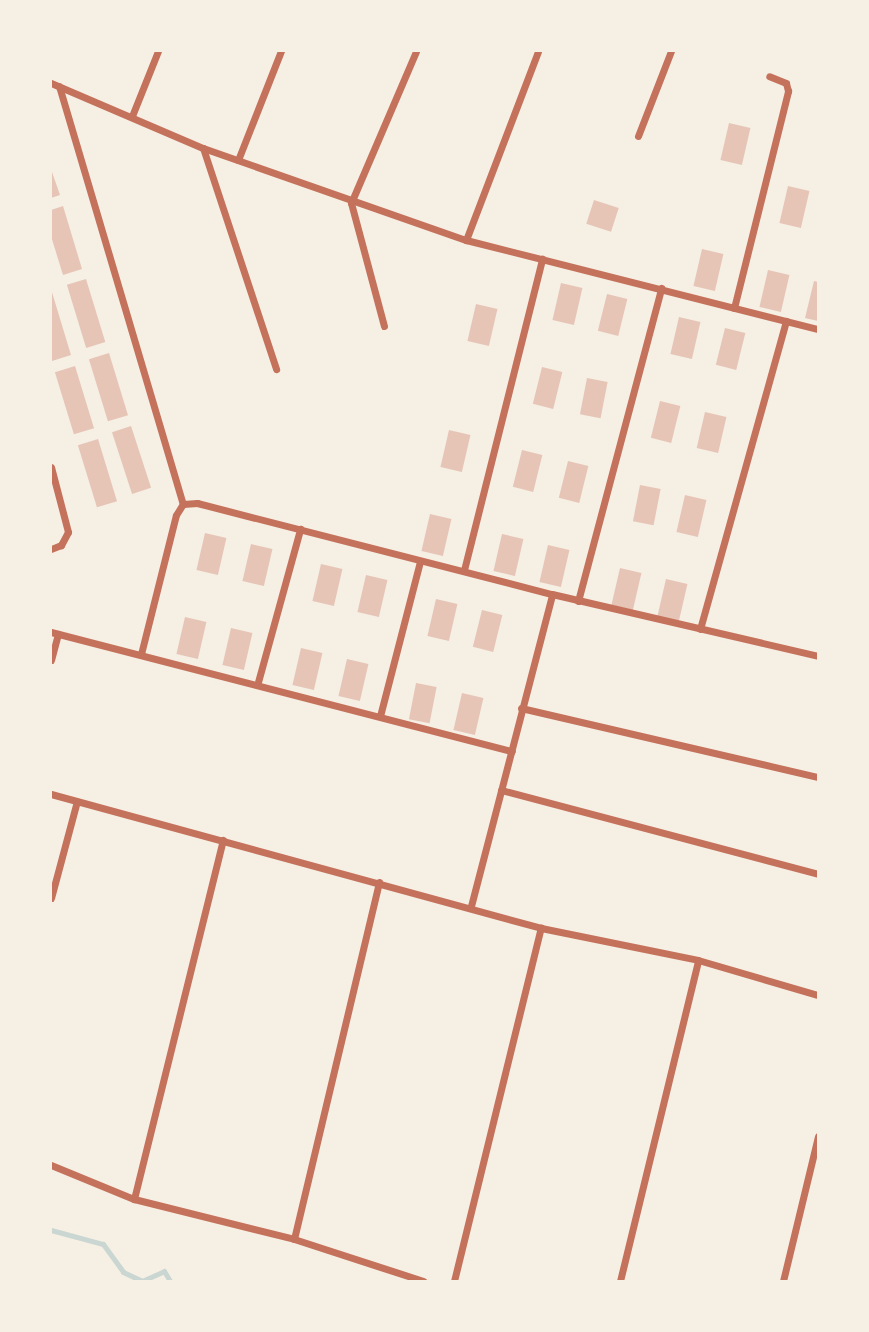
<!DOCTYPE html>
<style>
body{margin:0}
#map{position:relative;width:869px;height:1332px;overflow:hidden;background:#f6efe4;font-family:Inter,sans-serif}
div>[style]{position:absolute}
.stream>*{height:5px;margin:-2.5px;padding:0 2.5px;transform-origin:2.5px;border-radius:2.5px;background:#c9d6d2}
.building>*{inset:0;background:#e6c5b7;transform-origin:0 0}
.minor>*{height:7px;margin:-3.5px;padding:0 3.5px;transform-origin:3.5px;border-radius:3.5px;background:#c5725c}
span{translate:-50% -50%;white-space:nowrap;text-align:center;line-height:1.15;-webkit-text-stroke:5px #f6efe4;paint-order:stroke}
.frame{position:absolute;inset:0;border:52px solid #f6efe4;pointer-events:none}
</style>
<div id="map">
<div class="stream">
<i style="left:51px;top:1230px;width:54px;rotate:15.1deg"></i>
<i style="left:103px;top:1244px;width:34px;rotate:54deg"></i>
<i style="left:123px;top:1272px;width:21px;rotate:25deg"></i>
<i style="left:142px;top:1281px;width:24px;rotate:-24deg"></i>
<i style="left:164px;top:1271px;width:12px;rotate:59deg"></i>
</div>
<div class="building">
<i style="left:729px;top:123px;width:22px;height:38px;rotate:13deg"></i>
<i style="clip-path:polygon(51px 169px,60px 195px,51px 198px)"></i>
<i style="left:788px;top:186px;width:22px;height:38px;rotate:13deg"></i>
<i style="left:594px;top:200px;width:26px;height:25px;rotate:18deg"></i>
<i style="clip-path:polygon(63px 206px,82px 269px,63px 275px,51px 236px,51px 210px)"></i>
<i style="left:702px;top:249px;width:22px;height:38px;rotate:13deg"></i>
<i style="left:768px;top:270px;width:22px;height:38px;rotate:13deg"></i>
<i style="left:86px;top:279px;width:66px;height:20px;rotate:73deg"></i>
<i style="clip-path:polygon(814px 281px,818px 282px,818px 321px,805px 318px)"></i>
<i style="left:561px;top:283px;width:22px;height:38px;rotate:13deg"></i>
<i style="clip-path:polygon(51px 289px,71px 355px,52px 361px,51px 357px)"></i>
<i style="left:607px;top:294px;width:21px;height:38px;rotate:14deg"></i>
<i style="left:476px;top:304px;width:22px;height:38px;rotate:13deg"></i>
<i style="left:679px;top:317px;width:22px;height:38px;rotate:13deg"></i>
<i style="left:725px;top:328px;width:21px;height:38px;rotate:14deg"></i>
<i style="left:109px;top:353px;width:65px;height:21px;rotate:73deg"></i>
<i style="left:75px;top:366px;width:65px;height:21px;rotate:73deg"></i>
<i style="left:542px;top:367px;width:21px;height:38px;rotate:14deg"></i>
<i style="left:587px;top:378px;width:21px;height:37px;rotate:11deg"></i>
<i style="left:660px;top:401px;width:21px;height:38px;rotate:14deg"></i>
<i style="left:705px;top:412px;width:22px;height:37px;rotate:13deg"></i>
<i style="left:131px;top:426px;width:65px;height:20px;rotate:72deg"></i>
<i style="left:449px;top:430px;width:22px;height:38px;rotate:13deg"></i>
<i style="left:98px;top:439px;width:65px;height:21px;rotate:73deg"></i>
<i style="left:522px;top:450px;width:21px;height:38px;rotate:14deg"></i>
<i style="left:568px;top:461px;width:21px;height:38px;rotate:14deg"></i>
<i style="left:640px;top:485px;width:21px;height:37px;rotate:11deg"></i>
<i style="left:685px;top:495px;width:22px;height:38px;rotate:13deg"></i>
<i style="left:430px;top:514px;width:22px;height:38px;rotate:13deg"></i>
<i style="left:205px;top:533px;width:22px;height:38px;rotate:13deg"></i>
<i style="left:502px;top:534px;width:22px;height:38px;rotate:13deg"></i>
<i style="left:251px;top:544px;width:22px;height:38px;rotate:13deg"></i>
<i style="left:548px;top:545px;width:22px;height:38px;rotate:13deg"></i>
<i style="left:321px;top:564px;width:22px;height:38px;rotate:13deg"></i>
<i style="left:620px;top:568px;width:22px;height:38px;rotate:13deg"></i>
<i style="left:366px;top:575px;width:22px;height:38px;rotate:13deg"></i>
<i style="left:666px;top:579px;width:22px;height:38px;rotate:13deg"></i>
<i style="left:436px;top:599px;width:22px;height:38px;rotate:13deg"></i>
<i style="left:482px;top:610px;width:21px;height:38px;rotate:14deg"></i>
<i style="left:185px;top:617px;width:22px;height:38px;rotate:13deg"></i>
<i style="left:231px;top:628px;width:22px;height:38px;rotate:13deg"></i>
<i style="left:301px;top:648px;width:22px;height:38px;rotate:13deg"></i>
<i style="left:347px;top:659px;width:22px;height:38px;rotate:13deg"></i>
<i style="left:416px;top:683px;width:21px;height:37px;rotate:11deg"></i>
<i style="left:462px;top:693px;width:22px;height:38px;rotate:13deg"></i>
</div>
<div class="minor">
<i style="left:51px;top:83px;width:165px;rotate:23.2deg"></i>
<i style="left:203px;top:148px;width:279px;rotate:19.3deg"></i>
<i style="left:466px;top:240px;width:363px;rotate:14.2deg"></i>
<i style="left:59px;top:86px;width:436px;rotate:73.5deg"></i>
<i style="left:132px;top:116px;width:70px;rotate:-68.2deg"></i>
<i style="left:638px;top:136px;width:91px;rotate:-68.8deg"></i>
<i style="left:203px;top:148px;width:233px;rotate:71.7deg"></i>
<i style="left:238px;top:160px;width:117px;rotate:-68.5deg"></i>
<i style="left:466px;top:240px;width:202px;rotate:-69.1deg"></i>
<i style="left:734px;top:308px;width:224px;rotate:-76deg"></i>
<i style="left:788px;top:91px;width:8px;rotate:-104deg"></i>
<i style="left:786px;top:83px;width:18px;rotate:-158deg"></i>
<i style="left:384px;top:326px;width:127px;rotate:-105deg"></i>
<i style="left:351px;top:203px;width:165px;rotate:-66.8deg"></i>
<i style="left:51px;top:467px;width:67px;rotate:75.3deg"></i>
<i style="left:68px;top:532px;width:15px;rotate:118deg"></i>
<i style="left:61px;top:545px;width:11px;rotate:158deg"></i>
<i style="left:183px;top:504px;width:14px;rotate:-4deg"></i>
<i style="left:197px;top:503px;width:366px;rotate:14.4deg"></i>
<i style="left:552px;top:594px;width:273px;rotate:13.1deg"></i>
<i style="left:464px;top:570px;width:321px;rotate:-75.9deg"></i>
<i style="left:578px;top:601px;width:324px;rotate:-75.1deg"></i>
<i style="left:700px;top:629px;width:320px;rotate:-74.4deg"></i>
<i style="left:51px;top:632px;width:476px;rotate:14.5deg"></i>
<i style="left:141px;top:654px;width:143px;rotate:-75.9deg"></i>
<i style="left:176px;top:515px;width:13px;rotate:-58deg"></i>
<i style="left:51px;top:660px;width:27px;rotate:-75deg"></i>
<i style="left:258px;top:682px;width:159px;rotate:-74.6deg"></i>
<i style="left:521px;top:708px;width:305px;rotate:13.1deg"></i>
<i style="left:380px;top:716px;width:160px;rotate:-75.5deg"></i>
<i style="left:501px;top:790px;width:328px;rotate:14.8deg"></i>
<i style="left:51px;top:794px;width:508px;rotate:15.29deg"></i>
<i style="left:541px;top:928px;width:160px;rotate:11.5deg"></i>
<i style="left:698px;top:960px;width:125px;rotate:16.3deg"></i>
<i style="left:51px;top:898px;width:100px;rotate:-75deg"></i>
<i style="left:471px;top:906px;width:322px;rotate:-75.4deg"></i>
<i style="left:51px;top:1165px;width:90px;rotate:22.3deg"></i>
<i style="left:134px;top:1199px;width:165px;rotate:14deg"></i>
<i style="left:294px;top:1239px;width:136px;rotate:18deg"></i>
<i style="left:134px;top:1199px;width:370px;rotate:-76.1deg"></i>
<i style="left:294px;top:1239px;width:367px;rotate:-76.6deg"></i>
<i style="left:454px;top:1281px;width:364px;rotate:-76.2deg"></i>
<i style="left:620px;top:1281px;width:330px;rotate:-76.3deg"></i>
<i style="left:783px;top:1281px;width:149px;rotate:-76.4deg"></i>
</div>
<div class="frame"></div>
</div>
